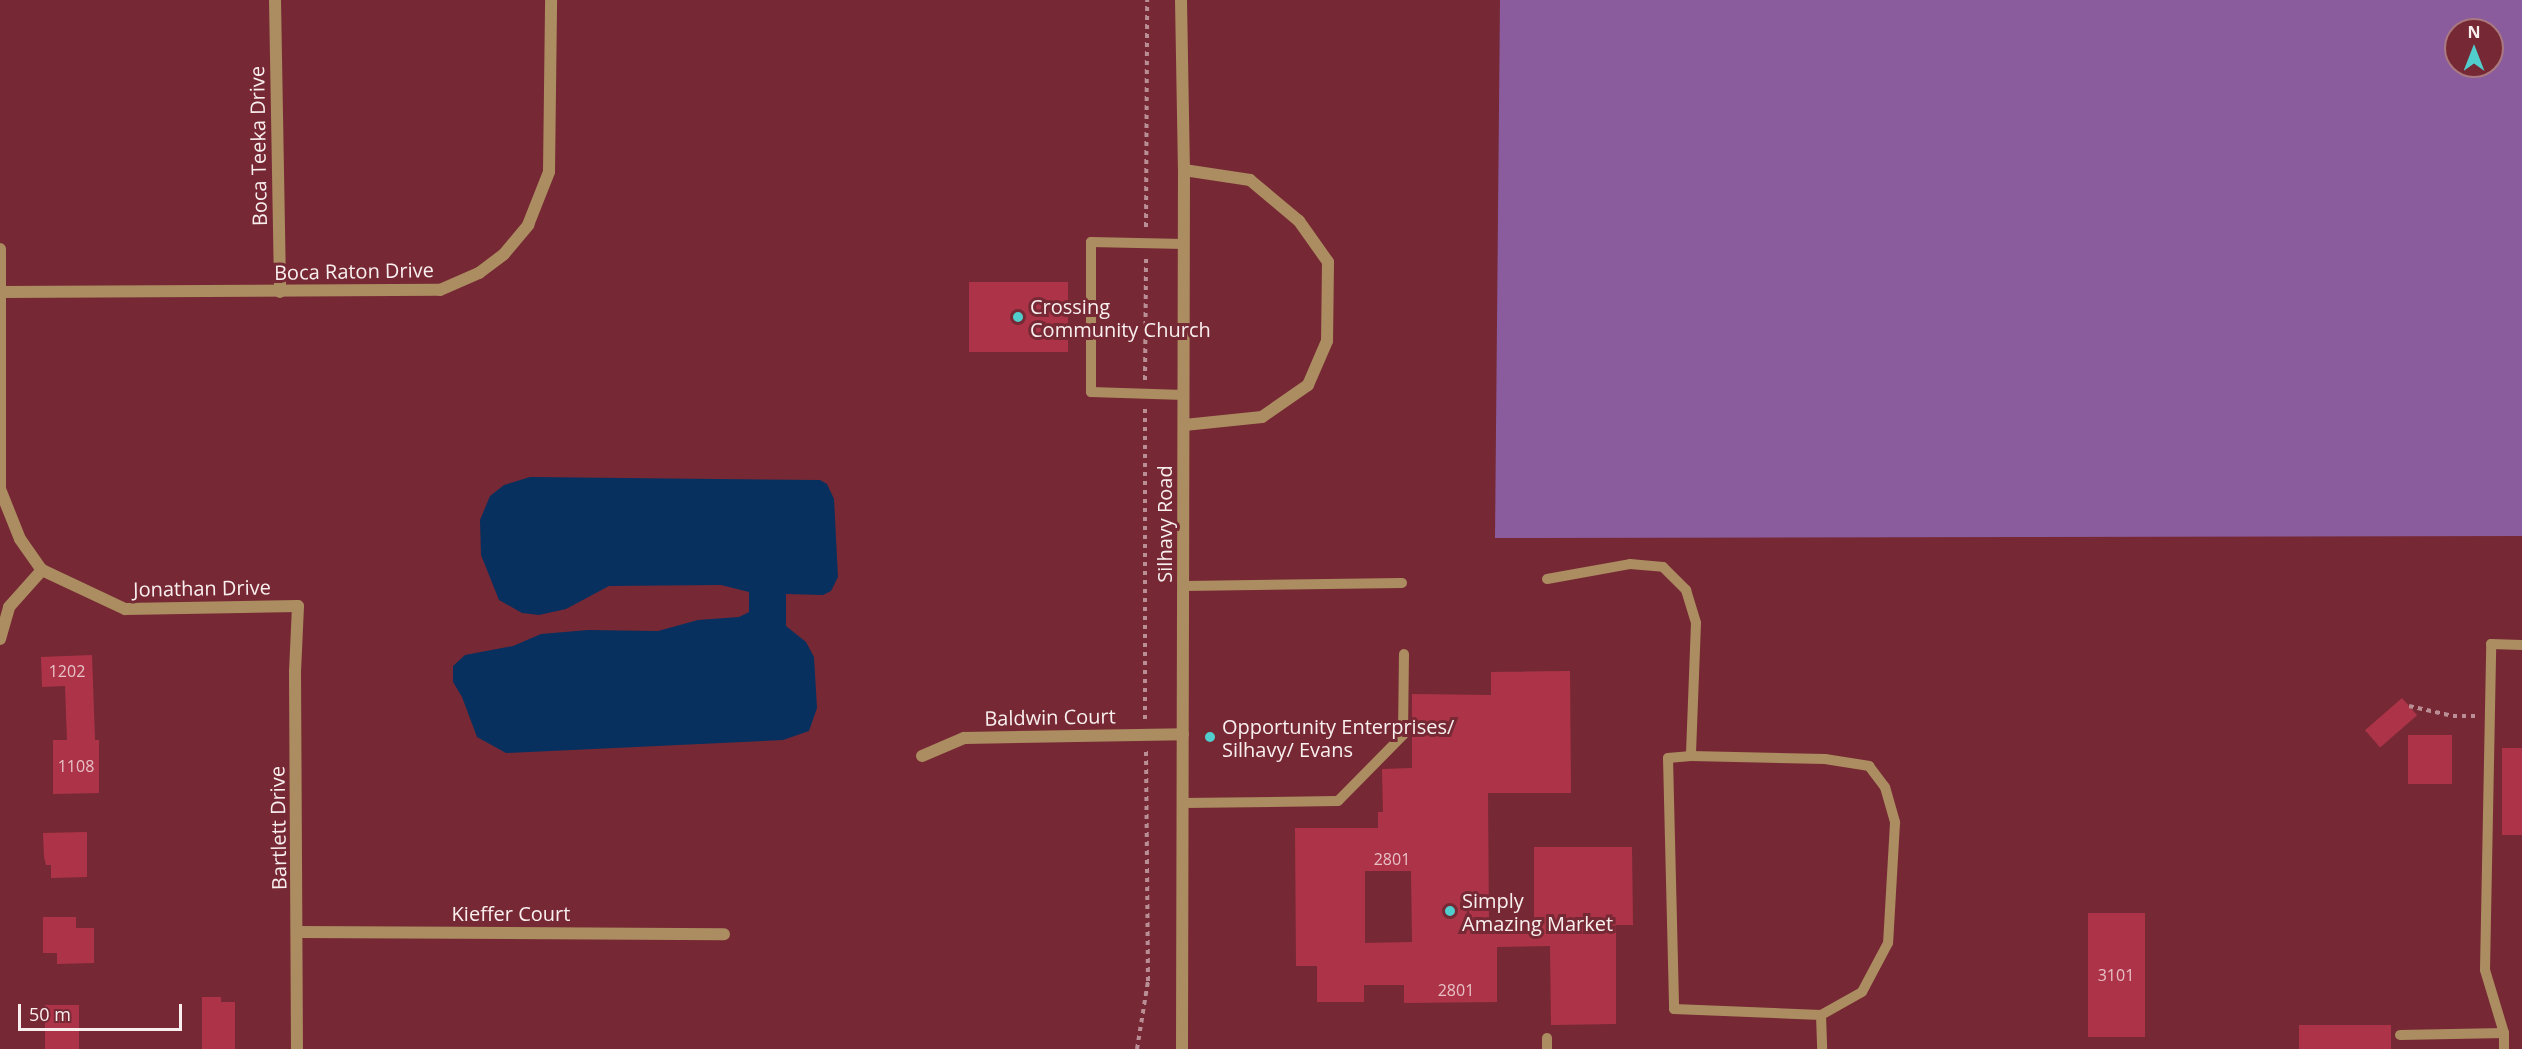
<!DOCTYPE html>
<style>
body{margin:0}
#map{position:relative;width:2522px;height:1049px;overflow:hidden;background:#762934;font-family:"Open Sans",sans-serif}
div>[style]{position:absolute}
.green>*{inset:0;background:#8a5c9e}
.water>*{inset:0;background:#07305f}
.building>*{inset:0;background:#ad3448;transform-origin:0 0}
.path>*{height:4px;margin-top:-2px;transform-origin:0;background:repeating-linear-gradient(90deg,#b98e94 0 4.5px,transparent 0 9px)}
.service>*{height:10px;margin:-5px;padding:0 5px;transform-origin:5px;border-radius:5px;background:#ac8d61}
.minor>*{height:12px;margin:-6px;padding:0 6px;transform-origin:6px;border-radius:6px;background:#ac8d61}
.tertiary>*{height:12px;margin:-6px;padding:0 6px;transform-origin:6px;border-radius:6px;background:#ac8d61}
.dots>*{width:16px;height:16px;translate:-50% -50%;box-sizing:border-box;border:3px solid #762934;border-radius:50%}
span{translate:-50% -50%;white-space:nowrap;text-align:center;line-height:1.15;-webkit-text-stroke:6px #762934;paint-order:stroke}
.number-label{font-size:16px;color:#e6c0c5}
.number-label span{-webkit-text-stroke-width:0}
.street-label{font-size:20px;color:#f9efef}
.poi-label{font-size:20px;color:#f9efef}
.left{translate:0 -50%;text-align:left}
.north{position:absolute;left:2444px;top:18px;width:60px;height:60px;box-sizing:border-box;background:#762934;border:2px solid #aa787f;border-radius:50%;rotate:0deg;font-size:16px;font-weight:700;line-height:24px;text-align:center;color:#f9efef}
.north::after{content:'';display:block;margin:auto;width:21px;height:27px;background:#52cdcd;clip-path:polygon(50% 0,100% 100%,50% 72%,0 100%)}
.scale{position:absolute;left:18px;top:1004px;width:164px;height:27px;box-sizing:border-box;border:3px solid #f9efef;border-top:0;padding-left:8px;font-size:18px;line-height:21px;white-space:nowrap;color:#f9efef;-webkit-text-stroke:4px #762934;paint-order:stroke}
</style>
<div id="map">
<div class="green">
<i style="clip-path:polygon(evenodd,1500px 0,2522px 0,2522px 536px,1495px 538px,1500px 0,2456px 30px,2492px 30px,2492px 66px,2456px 66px,2456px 30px)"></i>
</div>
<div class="water">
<i style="clip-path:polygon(530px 477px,820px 480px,827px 484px,834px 499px,838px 577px,831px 591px,823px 595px,786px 594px,786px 626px,806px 642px,814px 657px,817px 708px,809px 731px,783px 740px,506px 753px,477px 737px,462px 697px,453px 682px,453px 666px,465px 655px,513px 646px,541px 634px,588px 630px,658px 631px,698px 620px,739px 617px,749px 612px,749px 592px,721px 585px,609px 586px,566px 609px,539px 615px,522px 613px,499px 600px,481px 555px,480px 520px,490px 496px,504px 485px)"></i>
</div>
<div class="building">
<i style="left:969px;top:282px;width:99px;height:70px"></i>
<i style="clip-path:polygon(92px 655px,95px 740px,99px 740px,99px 793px,53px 794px,53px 740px,67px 740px,65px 686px,42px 687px,41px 657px)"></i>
<i style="clip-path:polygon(evenodd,1570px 671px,1571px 793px,1488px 793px,1489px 927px,1534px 927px,1534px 847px,1632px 847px,1633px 925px,1616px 925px,1616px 1024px,1551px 1025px,1550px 946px,1497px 947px,1497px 1002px,1404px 1003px,1404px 985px,1364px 985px,1364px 1002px,1317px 1002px,1317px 966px,1296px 966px,1295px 828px,1378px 828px,1378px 812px,1383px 812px,1382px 769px,1412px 768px,1412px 694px,1491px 695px,1491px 672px,1570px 671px,1365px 871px,1411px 871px,1412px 942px,1365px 943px,1365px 871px)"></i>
<i style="left:2402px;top:698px;width:23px;height:49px;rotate:49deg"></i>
<i style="left:2408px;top:735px;width:44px;height:49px"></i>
<i style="left:2502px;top:748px;width:20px;height:87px"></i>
<i style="clip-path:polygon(87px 832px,87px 877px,51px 878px,51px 865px,46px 865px,44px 857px,43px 833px)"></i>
<i style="left:2088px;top:913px;width:57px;height:124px"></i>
<i style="clip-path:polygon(43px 917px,76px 917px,76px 928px,94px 928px,94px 963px,57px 964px,57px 953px,43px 953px)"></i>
<i style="clip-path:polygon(202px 997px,221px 997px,221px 1002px,235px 1002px,235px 1049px,202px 1049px)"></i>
<i style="left:45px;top:1005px;width:34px;height:44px"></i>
<i style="left:2299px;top:1025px;width:92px;height:24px"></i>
</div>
<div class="path">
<i style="left:1146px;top:227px;width:227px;rotate:-89.7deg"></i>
<i style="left:1145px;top:380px;width:121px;rotate:-89.5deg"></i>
<i style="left:2409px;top:706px;width:45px;rotate:12.8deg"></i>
<i style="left:2453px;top:716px;width:23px"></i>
<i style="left:1145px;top:719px;width:310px;rotate:-90deg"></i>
<i style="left:1137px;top:1049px;width:69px;rotate:-80.8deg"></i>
<i style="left:1148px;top:981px;width:230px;rotate:-90.5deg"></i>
</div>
<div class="service">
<i style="left:1184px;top:244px;width:93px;rotate:-178.8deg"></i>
<i style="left:1091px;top:242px;width:150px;rotate:90deg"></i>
<i style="left:1091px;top:392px;width:93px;rotate:1.8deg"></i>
<i style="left:1547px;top:579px;width:84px;rotate:-10.2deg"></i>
<i style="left:1630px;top:564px;width:33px;rotate:5deg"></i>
<i style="left:1663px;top:567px;width:33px;rotate:45deg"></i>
<i style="left:1686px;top:590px;width:34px;rotate:73deg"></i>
<i style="left:1696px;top:623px;width:133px;rotate:92.2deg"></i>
<i style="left:1691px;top:756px;width:134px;rotate:1.3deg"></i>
<i style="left:1825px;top:759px;width:45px;rotate:9deg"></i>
<i style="left:1869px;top:766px;width:26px;rotate:53deg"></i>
<i style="left:1885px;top:787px;width:37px;rotate:74deg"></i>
<i style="left:1895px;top:823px;width:120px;rotate:93.3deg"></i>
<i style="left:1888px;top:943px;width:55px;rotate:118deg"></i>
<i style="left:1862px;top:992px;width:47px;rotate:150.7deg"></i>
<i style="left:1821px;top:1015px;width:34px;rotate:88deg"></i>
<i style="left:1184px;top:586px;width:218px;rotate:-0.8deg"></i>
<i style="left:1691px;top:756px;width:23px;rotate:175deg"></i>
<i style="left:1668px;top:758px;width:251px;rotate:88.6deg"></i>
<i style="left:1674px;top:1009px;width:147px;rotate:2.3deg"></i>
<i style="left:1183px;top:803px;width:155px;rotate:-0.7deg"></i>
<i style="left:1338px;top:801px;width:93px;rotate:-45.4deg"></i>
<i style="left:1403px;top:735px;width:81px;rotate:-89.3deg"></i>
<i style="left:2400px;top:1035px;width:104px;rotate:-1.1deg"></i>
<i style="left:1547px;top:1038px;width:11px;rotate:90deg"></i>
<i style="left:2504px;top:1049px;width:16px;rotate:-90deg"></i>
<i style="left:2504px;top:1033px;width:66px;rotate:-106.8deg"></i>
<i style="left:2485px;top:970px;width:326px;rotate:-88.9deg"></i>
<i style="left:2491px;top:644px;width:31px;rotate:2deg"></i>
</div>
<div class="minor">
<i style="left:275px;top:0;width:292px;rotate:89deg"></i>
<i style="left:1184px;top:170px;width:67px;rotate:8.6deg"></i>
<i style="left:1250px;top:180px;width:64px;rotate:39.9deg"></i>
<i style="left:1299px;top:221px;width:50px;rotate:54.7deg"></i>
<i style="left:1328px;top:262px;width:79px;rotate:90.7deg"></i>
<i style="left:1327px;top:341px;width:48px;rotate:113.4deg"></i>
<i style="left:1308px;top:385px;width:56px;rotate:145.2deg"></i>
<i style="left:1262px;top:417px;width:78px;rotate:174.1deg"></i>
<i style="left:0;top:249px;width:239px;rotate:90deg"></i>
<i style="left:1px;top:292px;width:439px;rotate:-0.3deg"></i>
<i style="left:440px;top:290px;width:43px;rotate:-23.6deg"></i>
<i style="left:479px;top:273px;width:31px;rotate:-37deg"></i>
<i style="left:504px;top:254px;width:38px;rotate:-50deg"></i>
<i style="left:528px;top:225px;width:57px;rotate:-68.4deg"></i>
<i style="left:549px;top:172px;width:172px;rotate:-89.3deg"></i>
<i style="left:0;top:489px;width:54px;rotate:68.2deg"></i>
<i style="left:20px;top:539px;width:38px;rotate:55deg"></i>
<i style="left:42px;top:570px;width:92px;rotate:25.2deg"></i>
<i style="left:125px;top:609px;width:173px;rotate:-1deg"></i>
<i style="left:298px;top:606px;width:65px;rotate:92.6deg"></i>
<i style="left:295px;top:671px;width:378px;rotate:89.7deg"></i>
<i style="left:0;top:639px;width:33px;rotate:-74deg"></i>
<i style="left:9px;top:607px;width:50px;rotate:-48.3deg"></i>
<i style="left:922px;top:756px;width:46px;rotate:-23.2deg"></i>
<i style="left:964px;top:738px;width:219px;rotate:-1deg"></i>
<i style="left:298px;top:932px;width:426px;rotate:0.3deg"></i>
</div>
<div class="tertiary">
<i style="left:1181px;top:0;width:170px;rotate:89deg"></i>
<i style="left:1184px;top:170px;width:879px;rotate:90.13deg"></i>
</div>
<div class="dots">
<i style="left:1018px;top:317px;background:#52cdcd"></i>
<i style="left:1210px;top:737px;background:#52cdcd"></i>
<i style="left:1450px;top:911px;background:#52cdcd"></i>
</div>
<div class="number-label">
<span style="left:67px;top:671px">1202</span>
<span style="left:76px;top:766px">1108</span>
<span style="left:1392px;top:859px">2801</span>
<span style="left:2116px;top:975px">3101</span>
<span style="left:1456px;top:990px">2801</span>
</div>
<div class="street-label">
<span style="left:258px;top:146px;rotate:-91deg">Boca Teeka Drive</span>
<span style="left:354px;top:271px;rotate:-1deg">Boca Raton Drive</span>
<span style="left:1164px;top:524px;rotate:-90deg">Silhavy Road</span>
<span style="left:202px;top:588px;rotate:-1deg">Jonathan Drive</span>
<span style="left:1050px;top:717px;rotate:-1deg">Baldwin Court</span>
<span style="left:278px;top:828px;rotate:-91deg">Bartlett Drive</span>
<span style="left:511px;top:913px">Kieffer Court</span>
</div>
<div class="poi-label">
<span class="left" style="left:1030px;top:318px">Crossing<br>Community Church</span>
<span class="left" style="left:1222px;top:738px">Opportunity Enterprises/<br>Silhavy/ Evans</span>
<span class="left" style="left:1462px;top:912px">Simply<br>Amazing Market</span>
</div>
<div class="north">N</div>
<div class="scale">50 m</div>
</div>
